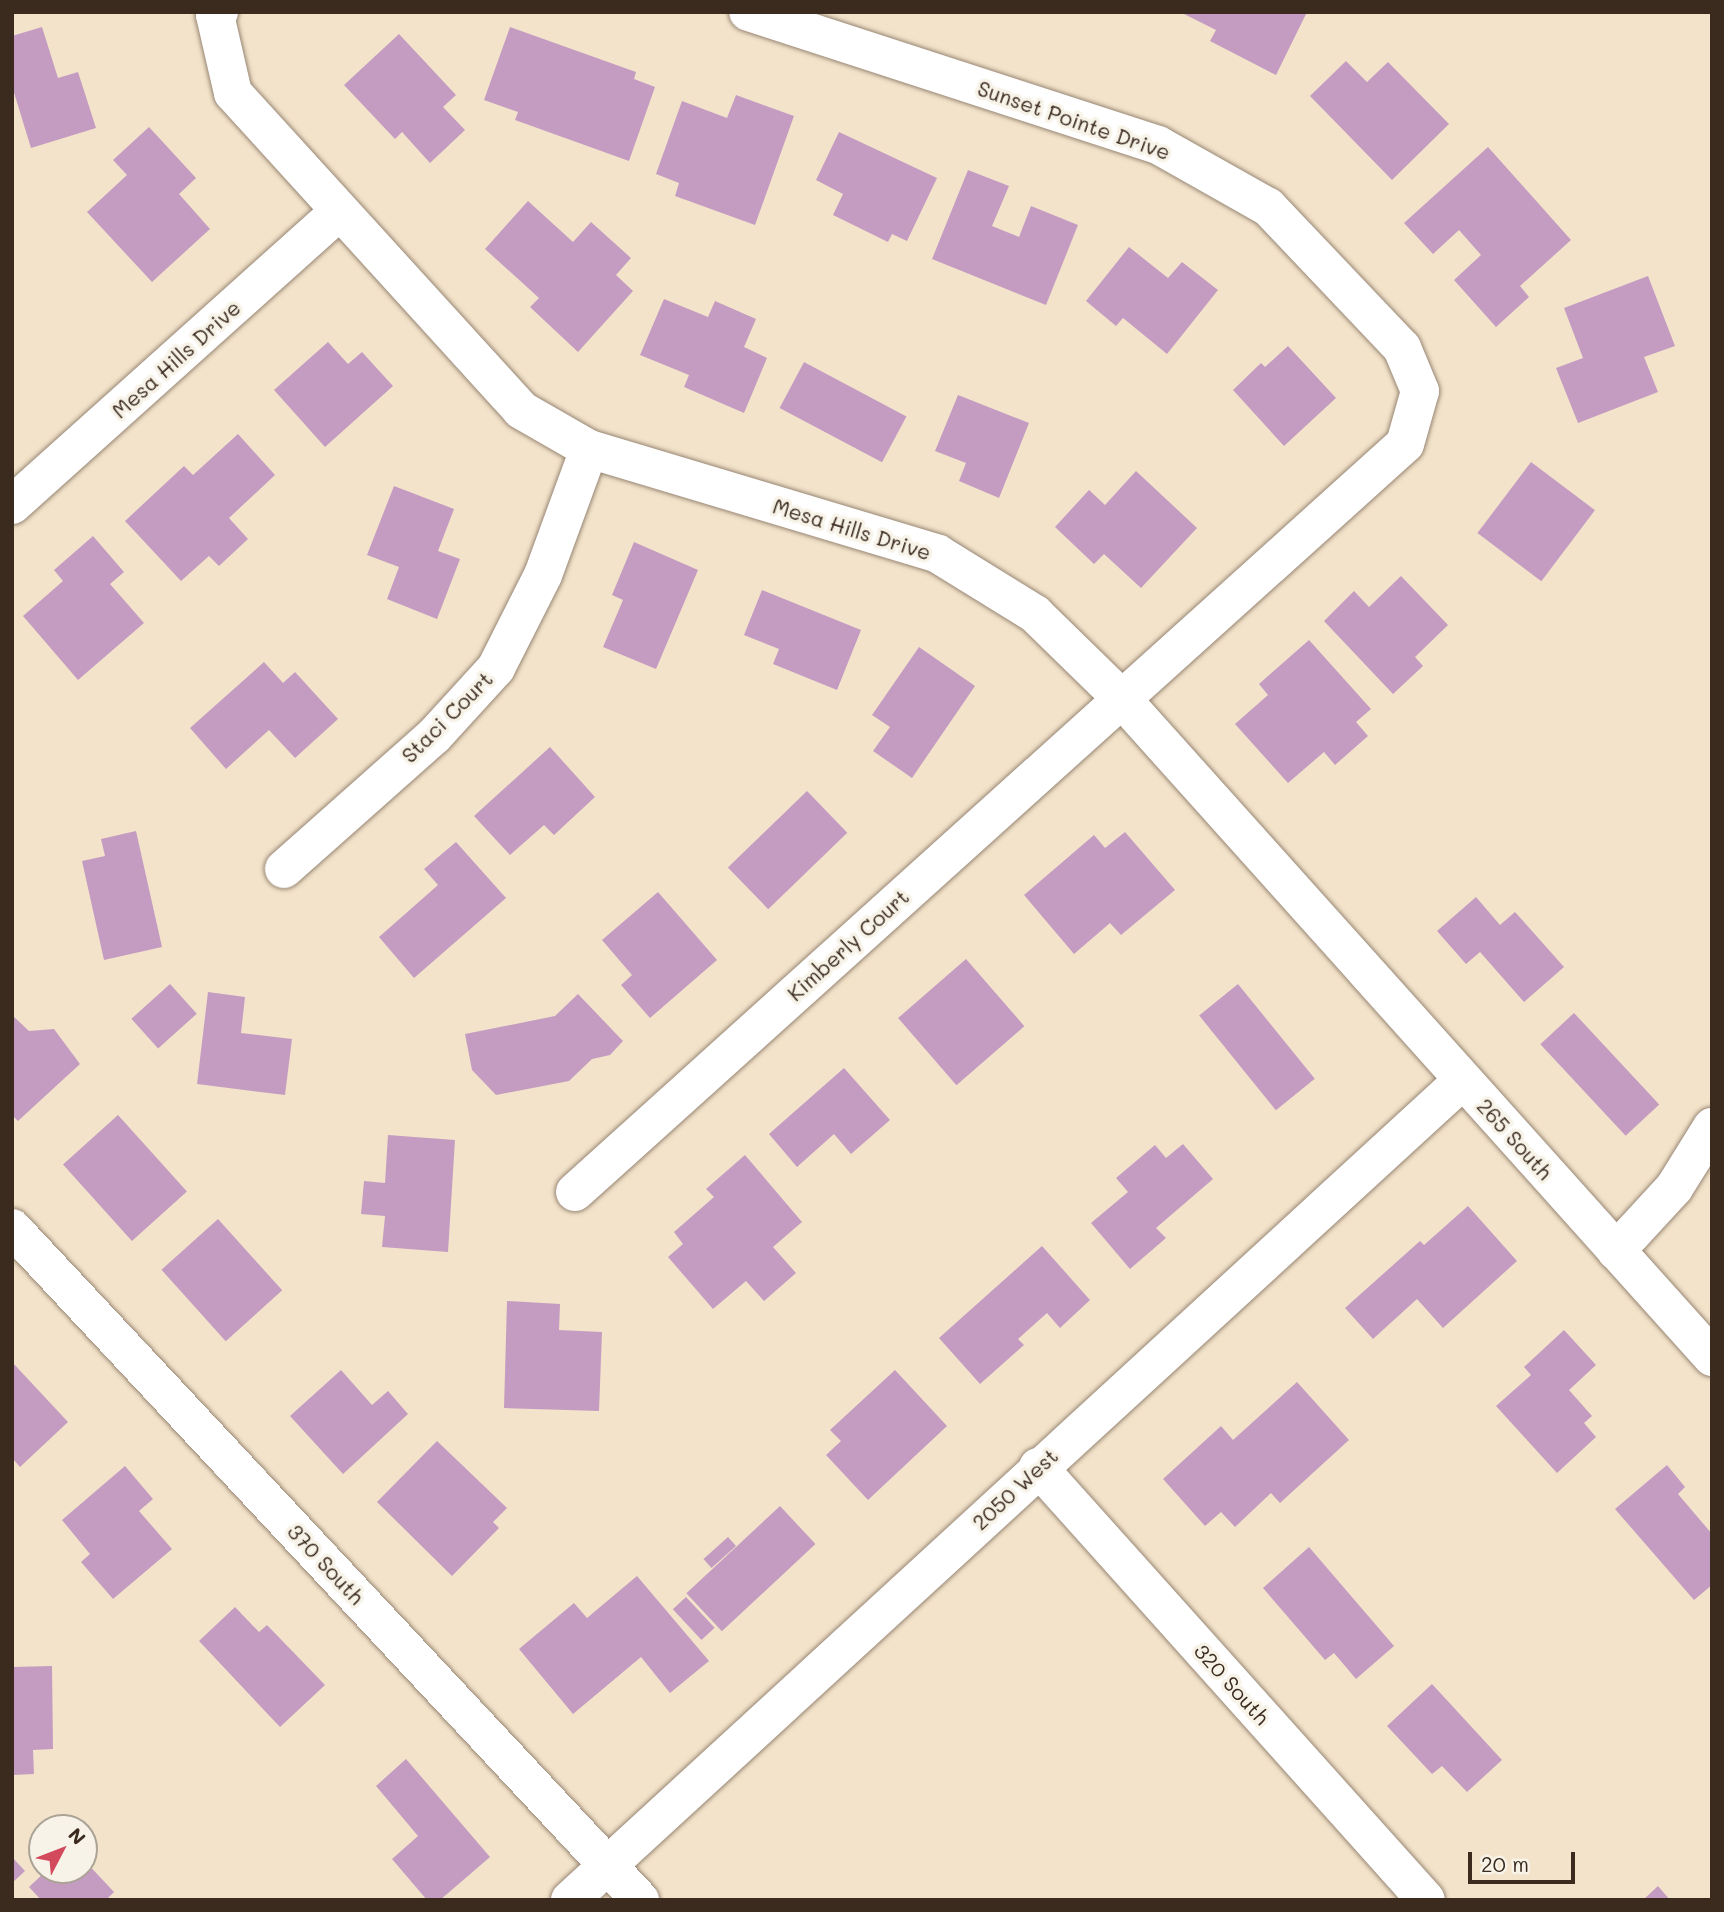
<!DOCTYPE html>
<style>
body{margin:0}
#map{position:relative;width:1724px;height:1912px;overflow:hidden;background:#f3e3ca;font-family:Mali,sans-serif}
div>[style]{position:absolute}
.building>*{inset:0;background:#c49cc2;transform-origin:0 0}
.roads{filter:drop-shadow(0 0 2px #978674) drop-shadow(0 0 2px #978674)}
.minor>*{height:38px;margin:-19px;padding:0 19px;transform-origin:19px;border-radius:19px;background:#fff}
span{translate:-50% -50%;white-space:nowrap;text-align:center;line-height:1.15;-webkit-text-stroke:7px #f7f3e8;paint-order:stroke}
.street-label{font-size:21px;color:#3b2a1e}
.frame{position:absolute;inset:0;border:14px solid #3b2a1e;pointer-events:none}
.north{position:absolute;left:28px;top:1814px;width:70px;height:70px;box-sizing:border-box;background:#f7f3e8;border:2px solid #aca397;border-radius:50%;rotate:48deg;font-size:19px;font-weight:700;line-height:28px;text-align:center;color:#3b2a1e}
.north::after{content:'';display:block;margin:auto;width:24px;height:32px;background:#d1495b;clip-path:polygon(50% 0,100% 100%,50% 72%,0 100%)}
.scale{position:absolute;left:1468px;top:1852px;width:107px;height:32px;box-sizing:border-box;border:4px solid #3b2a1e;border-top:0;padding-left:9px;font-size:21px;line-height:24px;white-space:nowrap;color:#3b2a1e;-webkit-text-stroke:5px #f7f3e8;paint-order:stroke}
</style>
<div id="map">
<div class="building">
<i style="clip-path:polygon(1180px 12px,1307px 12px,1276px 75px,1210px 41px,1216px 30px)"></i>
<i style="clip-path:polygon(42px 27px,58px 78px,78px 72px,96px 128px,31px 148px,12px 86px,12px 36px)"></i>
<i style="clip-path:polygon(510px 27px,636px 72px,634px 79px,655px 87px,629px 161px,515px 120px,518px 112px,484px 100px)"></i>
<i style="clip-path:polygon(399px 34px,456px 95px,443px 107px,465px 130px,430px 163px,402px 132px,395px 139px,344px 85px)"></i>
<i style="clip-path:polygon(1346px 61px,1367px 82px,1388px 62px,1449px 124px,1392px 180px,1310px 96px)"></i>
<i style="clip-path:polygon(736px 95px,794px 116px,755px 225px,675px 196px,679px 183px,656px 174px,682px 101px,727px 118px)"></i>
<i style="clip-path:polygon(149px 127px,196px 178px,179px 194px,210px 229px,152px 282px,87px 212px,127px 175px,113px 160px)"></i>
<i style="clip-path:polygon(839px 132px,937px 178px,907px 241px,892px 234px,888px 242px,833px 215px,843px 194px,816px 180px)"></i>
<i style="clip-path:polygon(1488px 147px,1571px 240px,1520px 286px,1529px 297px,1496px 327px,1454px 280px,1481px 255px,1459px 230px,1433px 254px,1404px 223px)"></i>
<i style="clip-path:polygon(968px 170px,1009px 186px,992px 226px,1019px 237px,1031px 206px,1078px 225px,1046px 305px,932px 259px)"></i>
<i style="clip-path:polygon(528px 201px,573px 242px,591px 222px,631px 258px,616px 275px,633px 291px,578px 352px,530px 307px,539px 298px,485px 249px)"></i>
<i style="clip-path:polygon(1129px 247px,1168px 278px,1182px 262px,1218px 290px,1167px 354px,1123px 318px,1116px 326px,1086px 301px)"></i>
<i style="clip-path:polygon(1648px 276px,1675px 346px,1644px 357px,1658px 392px,1578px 423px,1556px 368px,1583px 358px,1564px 308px)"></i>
<i style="clip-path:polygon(664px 299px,708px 317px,715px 301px,756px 319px,744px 347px,767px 358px,744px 413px,684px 387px,689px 375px,640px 355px)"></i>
<i style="clip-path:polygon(328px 342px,348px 364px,362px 352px,393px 386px,325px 447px,274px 390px)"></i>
<i style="clip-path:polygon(1288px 346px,1336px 398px,1284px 446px,1233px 390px,1261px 363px,1265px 367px)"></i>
<i style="left:804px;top:362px;width:116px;height:52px;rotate:28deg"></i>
<i style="clip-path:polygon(958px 395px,1029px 423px,999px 498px,959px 481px,966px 463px,935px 451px)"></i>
<i style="clip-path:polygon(238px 434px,275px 475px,229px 518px,248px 539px,219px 566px,209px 556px,181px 581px,125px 521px,184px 466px,193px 475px)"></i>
<i style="left:1531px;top:462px;width:80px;height:89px;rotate:37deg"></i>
<i style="clip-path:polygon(1136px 471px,1197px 528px,1141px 588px,1104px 554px,1094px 564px,1055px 527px,1089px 490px,1105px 505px)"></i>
<i style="clip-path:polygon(394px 486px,454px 509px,438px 551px,460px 559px,437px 619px,387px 599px,399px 567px,367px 555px)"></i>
<i style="clip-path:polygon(93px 536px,124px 572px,110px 584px,144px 623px,78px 680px,23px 616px,63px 581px,54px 570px)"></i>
<i style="clip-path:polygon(634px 542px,698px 570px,656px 669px,603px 647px,623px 600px,612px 595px)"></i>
<i style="clip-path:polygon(1401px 576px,1448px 625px,1415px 657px,1423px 666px,1393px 694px,1324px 621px,1354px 591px,1369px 607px)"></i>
<i style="clip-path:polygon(762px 590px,861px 630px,837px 690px,773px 664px,779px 649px,744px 635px)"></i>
<i style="clip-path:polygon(1309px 640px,1371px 709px,1356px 722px,1368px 736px,1335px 765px,1324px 752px,1288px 783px,1235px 724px,1268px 695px,1259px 684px)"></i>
<i style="clip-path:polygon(919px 647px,975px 686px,912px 778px,873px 751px,890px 727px,872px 715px)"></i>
<i style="clip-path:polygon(264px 662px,283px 683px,295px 672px,338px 719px,295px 758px,269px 730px,226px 769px,190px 728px)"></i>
<i style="clip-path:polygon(550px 747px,595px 797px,554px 835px,544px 825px,510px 855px,474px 816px)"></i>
<i style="left:807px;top:791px;width:58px;height:110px;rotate:46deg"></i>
<i style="clip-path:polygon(136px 831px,162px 947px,104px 960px,82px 861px,105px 856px,101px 839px)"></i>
<i style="clip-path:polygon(1125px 832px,1175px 890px,1121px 935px,1110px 923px,1074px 954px,1024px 895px,1094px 835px,1105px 848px)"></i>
<i style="clip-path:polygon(456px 842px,506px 898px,414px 978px,379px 937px,438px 885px,424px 869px)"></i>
<i style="clip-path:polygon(658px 892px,717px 960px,650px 1018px,621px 985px,632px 975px,602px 940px)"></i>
<i style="clip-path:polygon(1476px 897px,1500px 925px,1515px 912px,1564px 967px,1524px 1002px,1480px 952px,1466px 964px,1437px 931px)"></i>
<i style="left:966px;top:959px;width:89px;height:90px;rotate:49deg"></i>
<i style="left:170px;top:984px;width:40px;height:52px;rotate:48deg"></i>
<i style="left:1238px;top:984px;width:122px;height:50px;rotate:51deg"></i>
<i style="clip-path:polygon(208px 992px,245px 997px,241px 1033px,292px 1039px,285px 1095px,197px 1084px)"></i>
<i style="clip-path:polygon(578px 994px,623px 1041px,610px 1055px,592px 1059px,569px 1081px,496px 1095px,472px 1070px,465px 1034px,555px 1016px)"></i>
<i style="left:1574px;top:1013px;width:125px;height:46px;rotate:47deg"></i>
<i style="clip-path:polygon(12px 1015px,29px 1031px,54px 1029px,80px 1064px,18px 1121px,12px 1115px)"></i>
<i style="clip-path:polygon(844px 1068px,890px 1120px,851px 1154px,834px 1134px,797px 1167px,769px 1134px)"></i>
<i style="left:118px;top:1115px;width:103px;height:74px;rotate:48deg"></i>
<i style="clip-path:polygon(388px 1135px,455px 1140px,448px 1252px,382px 1247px,385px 1216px,361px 1214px,364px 1181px,385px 1183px)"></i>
<i style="clip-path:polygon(1183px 1144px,1213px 1179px,1156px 1228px,1166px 1238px,1130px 1269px,1091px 1223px,1128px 1192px,1116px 1178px,1155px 1145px,1166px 1158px)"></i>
<i style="clip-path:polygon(745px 1155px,802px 1222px,773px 1247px,796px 1273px,764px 1301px,746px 1281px,713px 1309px,668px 1257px,683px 1244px,674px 1232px,714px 1197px,706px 1189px)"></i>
<i style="clip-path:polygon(1468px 1206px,1517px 1261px,1443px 1328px,1417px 1299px,1373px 1339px,1345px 1308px,1420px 1241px,1424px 1245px)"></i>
<i style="left:218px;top:1219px;width:96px;height:76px;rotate:48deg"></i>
<i style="clip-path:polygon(1042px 1246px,1090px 1300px,1060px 1328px,1047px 1313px,1018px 1339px,1024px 1345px,980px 1384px,939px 1338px)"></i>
<i style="clip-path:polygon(507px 1301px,560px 1304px,559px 1330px,602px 1332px,599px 1411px,504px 1408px)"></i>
<i style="clip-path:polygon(1564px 1330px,1596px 1365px,1569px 1390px,1592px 1416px,1584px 1423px,1596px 1437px,1557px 1473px,1496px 1406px,1531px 1375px,1524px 1367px)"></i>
<i style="clip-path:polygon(12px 1362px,68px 1422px,20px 1467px,12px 1458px)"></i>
<i style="clip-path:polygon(341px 1370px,372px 1405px,388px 1391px,408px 1414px,343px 1474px,290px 1416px)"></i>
<i style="clip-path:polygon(895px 1370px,947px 1426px,868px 1500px,826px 1455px,841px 1441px,830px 1430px)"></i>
<i style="clip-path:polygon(1297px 1382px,1349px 1440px,1280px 1503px,1271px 1493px,1235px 1527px,1221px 1512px,1205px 1526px,1163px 1479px,1221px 1426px,1233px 1440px)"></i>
<i style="clip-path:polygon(437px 1441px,507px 1508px,493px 1522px,499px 1528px,452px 1576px,377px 1502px)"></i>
<i style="clip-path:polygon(1667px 1465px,1685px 1487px,1678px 1494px,1712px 1534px,1712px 1585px,1694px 1600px,1615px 1509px)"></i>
<i style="clip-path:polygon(125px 1466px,153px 1499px,139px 1511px,172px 1549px,113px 1599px,81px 1562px,90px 1554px,62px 1520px)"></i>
<i style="left:780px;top:1506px;width:52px;height:128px;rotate:47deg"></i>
<i style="left:728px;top:1537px;width:12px;height:33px;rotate:48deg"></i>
<i style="clip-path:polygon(1309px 1547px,1394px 1646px,1356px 1679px,1334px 1653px,1325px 1660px,1263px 1588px)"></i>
<i style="clip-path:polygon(637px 1576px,709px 1661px,670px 1693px,641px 1657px,573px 1714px,519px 1649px,574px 1603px,587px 1618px)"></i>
<i style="left:686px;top:1597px;width:42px;height:18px;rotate:47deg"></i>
<i style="clip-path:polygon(235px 1607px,259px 1632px,267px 1625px,325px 1685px,280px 1727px,199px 1641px)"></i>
<i style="clip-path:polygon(52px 1666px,53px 1749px,33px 1750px,34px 1774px,12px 1775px,12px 1667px)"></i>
<i style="clip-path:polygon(1432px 1684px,1502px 1760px,1467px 1792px,1442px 1766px,1432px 1774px,1387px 1726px)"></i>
<i style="clip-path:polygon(406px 1759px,490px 1857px,440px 1900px,427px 1900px,392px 1859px,418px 1836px,376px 1786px)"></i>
<i style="clip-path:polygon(12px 1857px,25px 1871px,12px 1883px)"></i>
<i style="clip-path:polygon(84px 1860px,114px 1892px,106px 1900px,41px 1900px,29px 1887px,47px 1870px,84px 1870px)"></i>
<i style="clip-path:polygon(1658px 1886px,1670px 1900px,1643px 1900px)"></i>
</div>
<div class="roads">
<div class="minor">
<i style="left:219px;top:12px;width:5px;rotate:143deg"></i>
<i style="left:215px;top:15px;width:80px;rotate:77deg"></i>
<i style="left:233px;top:93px;width:428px;rotate:47.7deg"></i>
<i style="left:521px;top:410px;width:78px;rotate:29.8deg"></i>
<i style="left:589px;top:449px;width:364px;rotate:16.7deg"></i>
<i style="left:938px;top:554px;width:114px;rotate:31.7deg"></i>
<i style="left:1035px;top:614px;width:122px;rotate:44.3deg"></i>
<i style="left:1122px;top:699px;width:884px;rotate:48.12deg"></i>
<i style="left:12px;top:505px;width:439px;rotate:-41.9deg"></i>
<i style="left:284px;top:869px;width:200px;rotate:-41.6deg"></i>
<i style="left:434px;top:736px;width:92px;rotate:-47.6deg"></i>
<i style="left:496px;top:668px;width:104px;rotate:-63.2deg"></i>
<i style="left:543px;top:575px;width:134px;rotate:-69.9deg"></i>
<i style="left:575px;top:1192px;width:1117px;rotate:-42.03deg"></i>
<i style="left:1405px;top:444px;width:55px;rotate:-74.2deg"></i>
<i style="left:1420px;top:391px;width:47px;rotate:-112.7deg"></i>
<i style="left:1402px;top:348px;width:195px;rotate:-133.5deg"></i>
<i style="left:1268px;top:207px;width:126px;rotate:-150.6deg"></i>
<i style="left:1158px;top:145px;width:431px;rotate:-162deg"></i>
<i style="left:12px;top:1228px;width:920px;rotate:46.94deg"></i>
<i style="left:1616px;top:1251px;width:86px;rotate:-47.4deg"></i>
<i style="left:1674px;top:1188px;width:72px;rotate:-58.1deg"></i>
<i style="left:1038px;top:1467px;width:581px;rotate:48.14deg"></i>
<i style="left:570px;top:1900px;width:1211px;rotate:-42.56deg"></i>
</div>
</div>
<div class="street-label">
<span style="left:1074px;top:120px;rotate:19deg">Sunset Pointe Drive</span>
<span style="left:176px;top:359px;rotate:-42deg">Mesa Hills Drive</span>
<span style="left:852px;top:529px;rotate:17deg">Mesa Hills Drive</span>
<span style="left:447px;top:717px;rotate:-45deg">Staci Court</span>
<span style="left:848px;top:945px;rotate:-42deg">Kimberly Court</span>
<span style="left:1515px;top:1139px;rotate:48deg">265 South</span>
<span style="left:1015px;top:1489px;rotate:-43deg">2050 West</span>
<span style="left:326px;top:1564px;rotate:47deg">370 South</span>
<span style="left:1232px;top:1684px;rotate:48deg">320 South</span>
</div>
<div class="frame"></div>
<div class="north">N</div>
<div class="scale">20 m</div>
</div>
